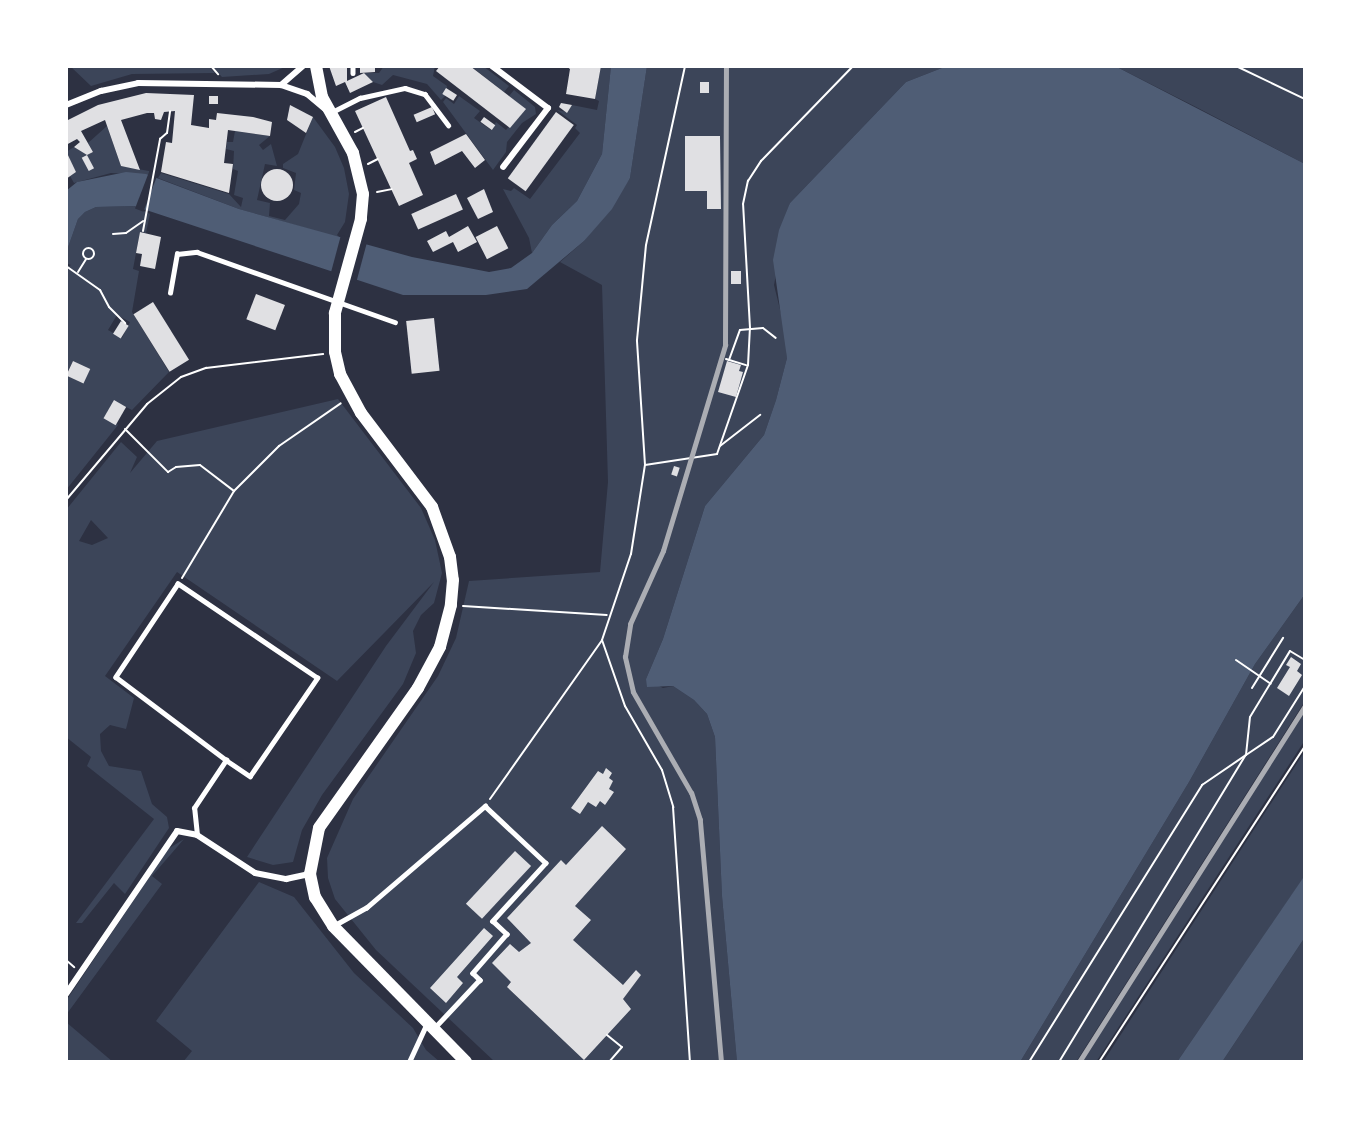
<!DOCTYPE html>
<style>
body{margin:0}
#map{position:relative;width:1371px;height:1128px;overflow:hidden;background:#2d3142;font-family:Lora,serif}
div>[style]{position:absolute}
.green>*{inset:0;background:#3c4559}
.water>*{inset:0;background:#4f5d75}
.pier>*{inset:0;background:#2d3142;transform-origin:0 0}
.building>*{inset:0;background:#e0e0e3;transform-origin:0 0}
.round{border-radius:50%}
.path>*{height:2px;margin:-1px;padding:0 1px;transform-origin:1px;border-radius:1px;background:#fff}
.path>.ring{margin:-1px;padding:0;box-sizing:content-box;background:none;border:2px solid #fff;border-radius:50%}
.service>*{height:4.5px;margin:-2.25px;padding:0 2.25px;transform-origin:2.25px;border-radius:2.25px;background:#fff}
.minor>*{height:6px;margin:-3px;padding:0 3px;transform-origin:3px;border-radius:3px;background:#fff}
.secondary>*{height:12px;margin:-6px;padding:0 6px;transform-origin:6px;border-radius:6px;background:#fff}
.rail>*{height:4.5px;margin:-2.25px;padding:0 2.25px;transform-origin:2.25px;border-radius:2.25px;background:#abadb3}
span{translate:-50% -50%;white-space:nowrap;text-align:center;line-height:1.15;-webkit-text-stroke:6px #fff;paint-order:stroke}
.frame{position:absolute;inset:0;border:68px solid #fff;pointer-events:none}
</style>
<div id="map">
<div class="green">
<i style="clip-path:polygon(70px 66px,208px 66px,215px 73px,132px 74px,91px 86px)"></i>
<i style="clip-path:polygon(212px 66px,287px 66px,269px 74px,222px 77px)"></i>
<i style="clip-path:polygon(384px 66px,435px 66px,433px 76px,447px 86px,445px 96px,441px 100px,427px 84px,393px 75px,382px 85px,373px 82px,364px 73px,379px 73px)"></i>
<i style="clip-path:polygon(483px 66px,509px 86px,504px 92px,472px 67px)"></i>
<i style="clip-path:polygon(601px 66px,611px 66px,602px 154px,577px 201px,552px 225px,532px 253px,529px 238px,503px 189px,511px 191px,514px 188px,530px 199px,580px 133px,575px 128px,577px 125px,557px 110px,567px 112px,572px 105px,597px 110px,599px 101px,595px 99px)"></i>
<i style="clip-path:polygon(647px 66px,947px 66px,906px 82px,790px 203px,774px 285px,786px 334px,787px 358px,776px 400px,764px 435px,705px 506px,663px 639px,646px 679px,663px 688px,673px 686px,694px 700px,707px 714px,715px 737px,722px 896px,737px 1062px,495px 1062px,376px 950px,335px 899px,328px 878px,327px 858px,353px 799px,438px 676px,456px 638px,469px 581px,600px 572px,608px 482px,602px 285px,560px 262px,584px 241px,630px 178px)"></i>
<i style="clip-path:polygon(1115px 66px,1305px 66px,1305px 164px,1196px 107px)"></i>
<i style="clip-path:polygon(514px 90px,535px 107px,536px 114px,522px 123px,507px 142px,506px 152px,493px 170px,443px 102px,446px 98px,454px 104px,459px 96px,480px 111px,474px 118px,491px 130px,496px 122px,506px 130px,525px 109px,509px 96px)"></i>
<i style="clip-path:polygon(313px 117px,335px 147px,344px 168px,349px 194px,345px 222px,337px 235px,340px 238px,239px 209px,158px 178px,161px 173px,229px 194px,241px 207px,243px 198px,234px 195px,238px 171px,233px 169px,234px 151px,226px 149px,227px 142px,233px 142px,235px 131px,270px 136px,259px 145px,263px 150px,271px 144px,277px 166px,265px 164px,257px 200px,270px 203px,269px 216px,285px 220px,299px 204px,301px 193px,294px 190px,296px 173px,283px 168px,283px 164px,298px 154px)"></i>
<i style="clip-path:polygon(107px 126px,121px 166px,149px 171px,149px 175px,111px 173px,74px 183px,70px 176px,76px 172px,66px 152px,74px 147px,87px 155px,93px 152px,88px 143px)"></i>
<i style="clip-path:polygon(evenodd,134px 206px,150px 214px,146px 233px,140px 232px,133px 269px,139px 271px,132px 312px,169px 372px,132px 410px,114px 401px,114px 421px,118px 425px,66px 490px,66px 375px,82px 383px,89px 370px,73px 361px,66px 375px,66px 268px,71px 265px,66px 263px,66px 253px,78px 219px,85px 212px,96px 207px,134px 206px,117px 315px,130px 322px,122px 338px,108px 330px,117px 315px)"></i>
<i style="clip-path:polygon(evenodd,338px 399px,421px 508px,435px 540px,442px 573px,434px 603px,421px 615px,413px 631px,416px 653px,403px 684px,322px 795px,302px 830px,293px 862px,273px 865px,247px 857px,386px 646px,434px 582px,337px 681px,177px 572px,105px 676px,134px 698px,126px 729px,110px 725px,100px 734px,101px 751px,109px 766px,141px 771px,152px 804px,167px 817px,169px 828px,125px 894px,114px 883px,82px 923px,76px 923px,154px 819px,87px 766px,91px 757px,66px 737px,66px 510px,121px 442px,137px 457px,130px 473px,157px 441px,338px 399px,91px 520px,108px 538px,92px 545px,79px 541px,91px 520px)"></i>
<i style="clip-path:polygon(1305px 594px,1305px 701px,1076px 1062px,1020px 1062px,1189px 782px,1255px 664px)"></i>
<i style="clip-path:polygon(1305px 709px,1305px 740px,1096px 1062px,1081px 1062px)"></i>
<i style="clip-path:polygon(1305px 751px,1304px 877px,1177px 1062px,1103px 1062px)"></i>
<i style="clip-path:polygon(184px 839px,152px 876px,162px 884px,66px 1015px,66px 1001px,168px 849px)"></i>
<i style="clip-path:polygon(259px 882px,294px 897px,354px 973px,413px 1028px,426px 1050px,440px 1062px,183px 1062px,192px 1051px,156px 1021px)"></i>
<i style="clip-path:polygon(1305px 937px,1305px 1062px,1222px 1062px)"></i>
<i style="clip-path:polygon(66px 1022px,113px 1062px,66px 1062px)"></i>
</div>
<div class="water">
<i style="clip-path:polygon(611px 66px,647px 66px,630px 178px,612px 209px,584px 241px,527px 289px,486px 295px,403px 295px,134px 206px,96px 207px,85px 212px,78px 219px,66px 253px,66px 191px,77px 182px,126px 172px,146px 174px,239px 209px,412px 257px,489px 272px,511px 268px,532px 253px,552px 225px,577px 201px,602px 154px)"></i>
<i style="clip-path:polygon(947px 66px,1115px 66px,1305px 164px,1305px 594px,1255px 664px,1189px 782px,1020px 1062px,737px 1062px,722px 896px,715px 737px,707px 714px,694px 700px,673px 686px,647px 687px,646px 679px,663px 639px,705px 506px,764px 435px,776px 400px,787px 358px,773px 260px,779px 230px,790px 203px,906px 82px)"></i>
<i style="clip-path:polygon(1305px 875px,1305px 937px,1222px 1062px,1177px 1062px)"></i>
</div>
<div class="pier">
<i style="left:149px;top:172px;width:9px;height:39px;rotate:21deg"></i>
<i style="left:341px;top:235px;width:27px;height:42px;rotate:15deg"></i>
</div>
<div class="building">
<i style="clip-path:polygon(329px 66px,347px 66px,347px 81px,364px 73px,373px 82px,350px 93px,345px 82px,336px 86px)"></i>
<i style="clip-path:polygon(360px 66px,375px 66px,375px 72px,360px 73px)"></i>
<i style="clip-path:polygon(440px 66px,470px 66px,526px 109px,510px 128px,436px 71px)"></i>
<i style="clip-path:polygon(566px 66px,601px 66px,595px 99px,566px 94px,570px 69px)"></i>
<i style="left:709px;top:82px;width:11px;height:9px;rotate:90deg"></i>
<i style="left:446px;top:88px;width:13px;height:7px;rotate:32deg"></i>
<i style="clip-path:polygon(146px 93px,194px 95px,191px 125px,209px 128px,209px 119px,216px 120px,217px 113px,253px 117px,272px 122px,270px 136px,228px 130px,224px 163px,233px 164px,229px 193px,161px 172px,166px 142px,172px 143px,175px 111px,164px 112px,161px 120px,155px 119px,154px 113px,147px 113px,121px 120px,140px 170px,121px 166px,105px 120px,81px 131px,93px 152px,87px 155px,74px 147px,80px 142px,77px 139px,66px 145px,66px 121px,98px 105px)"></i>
<i style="left:209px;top:96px;width:9px;height:8px"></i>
<i style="clip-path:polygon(386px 97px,410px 151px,413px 150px,417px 159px,409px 163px,423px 195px,399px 206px,355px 111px)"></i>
<i style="clip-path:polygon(561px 103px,572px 105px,567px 113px,559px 107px)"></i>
<i style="clip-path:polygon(290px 105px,313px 117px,306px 133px,287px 120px)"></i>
<i style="left:432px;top:107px;width:8px;height:20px;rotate:67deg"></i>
<i style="left:556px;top:112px;width:22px;height:82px;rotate:36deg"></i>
<i style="left:484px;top:117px;width:14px;height:6px;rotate:36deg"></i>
<i style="clip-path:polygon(466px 134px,485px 160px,475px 168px,462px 151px,435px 165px,430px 152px)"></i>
<i style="clip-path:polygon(685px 136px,720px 136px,721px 209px,707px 209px,707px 191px,685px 191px)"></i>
<i style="clip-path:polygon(66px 151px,76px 172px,66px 179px)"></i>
<i style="left:87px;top:155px;width:15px;height:6px;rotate:62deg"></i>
<i class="round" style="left:261px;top:169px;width:32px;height:32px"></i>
<i style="clip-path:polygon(484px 189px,493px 212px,478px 219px,467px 198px)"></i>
<i style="left:456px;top:194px;width:17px;height:49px;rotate:66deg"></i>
<i style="clip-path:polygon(468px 226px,477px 242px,458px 252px,453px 242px,433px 252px,427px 241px,446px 231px,449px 237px)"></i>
<i style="left:497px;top:226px;width:25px;height:24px;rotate:63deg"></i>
<i style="clip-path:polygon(140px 232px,161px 237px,155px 269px,140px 266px,142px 254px,136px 253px)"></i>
<i style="left:731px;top:271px;width:10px;height:13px"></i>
<i style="left:256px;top:294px;width:31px;height:27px;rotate:21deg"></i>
<i style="left:153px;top:302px;width:68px;height:23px;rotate:58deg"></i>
<i style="left:434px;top:318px;width:53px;height:28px;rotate:84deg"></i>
<i style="left:121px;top:321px;width:9px;height:15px;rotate:32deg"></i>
<i style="left:73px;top:361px;width:19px;height:16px;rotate:25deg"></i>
<i style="clip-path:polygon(727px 361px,741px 365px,739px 371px,743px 372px,736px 397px,718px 392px)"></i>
<i style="left:114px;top:400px;width:14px;height:21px;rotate:30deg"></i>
<i style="left:674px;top:466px;width:6px;height:9px;rotate:18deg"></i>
<i style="clip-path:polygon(1291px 657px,1301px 664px,1297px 671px,1302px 675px,1289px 696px,1277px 688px,1290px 667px,1286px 665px)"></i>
<i style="clip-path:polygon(606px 768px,612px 773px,609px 778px,613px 781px,609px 789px,614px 792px,605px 805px,600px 801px,596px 807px,588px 802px,580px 814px,571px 808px,598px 771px,603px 774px)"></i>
<i style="clip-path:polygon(602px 826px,626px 849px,575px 906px,591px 920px,573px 940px,623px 985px,636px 970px,641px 975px,623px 999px,631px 1009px,584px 1060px,507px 987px,511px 982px,492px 963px,510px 944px,519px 952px,531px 943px,507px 918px,561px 860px,566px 865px)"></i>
<i style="left:515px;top:851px;width:22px;height:72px;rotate:43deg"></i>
<i style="clip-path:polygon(484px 928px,493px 936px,457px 977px,463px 983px,446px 1003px,430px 988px)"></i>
</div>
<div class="path">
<i style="left:211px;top:66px;width:11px;rotate:49deg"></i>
<i style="left:1236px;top:66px;width:76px;rotate:25.6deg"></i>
<i style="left:355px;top:132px;width:9px;rotate:-27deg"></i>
<i style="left:368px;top:164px;width:11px;rotate:-27deg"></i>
<i style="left:377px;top:192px;width:15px;rotate:-11deg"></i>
<i style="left:143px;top:231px;width:94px;rotate:-79.5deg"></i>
<i style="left:160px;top:139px;width:9px;rotate:-41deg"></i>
<i style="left:167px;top:133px;width:22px;rotate:-82deg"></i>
<i style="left:113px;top:234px;width:13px;rotate:-4deg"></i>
<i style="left:126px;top:233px;width:21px;rotate:-35deg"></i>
<i class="ring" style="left:82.5px;top:247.5px;width:9px;height:9px"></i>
<i style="left:66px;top:266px;width:42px;rotate:35.2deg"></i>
<i style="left:100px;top:290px;width:19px;rotate:62deg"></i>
<i style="left:109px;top:307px;width:23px;rotate:45deg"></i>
<i style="left:78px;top:272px;width:15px;rotate:-58deg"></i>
<i style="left:726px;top:359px;width:21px;rotate:17deg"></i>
<i style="left:729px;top:360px;width:32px;rotate:-70deg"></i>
<i style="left:740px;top:330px;width:23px;rotate:-5deg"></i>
<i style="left:763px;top:328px;width:16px;rotate:38deg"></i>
<i style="left:125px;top:429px;width:61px;rotate:45deg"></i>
<i style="left:168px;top:472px;width:9px;rotate:-32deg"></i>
<i style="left:176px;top:467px;width:24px;rotate:-5deg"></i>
<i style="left:200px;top:465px;width:43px;rotate:37.4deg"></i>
<i style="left:720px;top:446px;width:51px;rotate:-37.8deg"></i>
<i style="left:645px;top:465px;width:73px;rotate:-8.7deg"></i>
<i style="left:717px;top:454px;width:94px;rotate:-70.8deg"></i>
<i style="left:748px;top:365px;width:37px;rotate:-87deg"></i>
<i style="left:750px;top:328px;width:124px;rotate:-93.2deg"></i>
<i style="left:743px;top:204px;width:24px;rotate:-78deg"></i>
<i style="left:748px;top:181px;width:24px;rotate:-57deg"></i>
<i style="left:761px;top:161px;width:132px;rotate:-45.9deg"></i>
<i style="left:66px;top:500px;width:126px;rotate:-49.8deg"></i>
<i style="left:147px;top:404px;width:43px;rotate:-38.5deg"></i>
<i style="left:181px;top:377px;width:27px;rotate:-20deg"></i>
<i style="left:206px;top:368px;width:118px;rotate:-6.8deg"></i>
<i style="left:182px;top:578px;width:101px;rotate:-59.1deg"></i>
<i style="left:234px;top:491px;width:64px;rotate:-45deg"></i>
<i style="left:279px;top:446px;width:75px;rotate:-34.7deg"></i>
<i style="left:463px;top:606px;width:144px;rotate:3.6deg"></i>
<i style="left:602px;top:640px;width:70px;rotate:70.8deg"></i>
<i style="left:625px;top:706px;width:74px;rotate:60deg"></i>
<i style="left:662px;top:770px;width:39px;rotate:73deg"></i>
<i style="left:673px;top:807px;width:256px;rotate:86.2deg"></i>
<i style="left:1236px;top:660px;width:42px;rotate:34.4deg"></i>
<i style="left:1252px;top:688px;width:59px;rotate:-58.2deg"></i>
<i style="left:490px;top:799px;width:194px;rotate:-54.8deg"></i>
<i style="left:602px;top:640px;width:91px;rotate:-71.4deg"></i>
<i style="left:631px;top:554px;width:90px;rotate:-81.1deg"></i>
<i style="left:645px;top:465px;width:125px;rotate:-93.7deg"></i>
<i style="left:637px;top:340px;width:95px;rotate:-84.6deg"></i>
<i style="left:646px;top:245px;width:183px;rotate:-77.7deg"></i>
<i style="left:66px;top:960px;width:11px;rotate:41deg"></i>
<i style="left:607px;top:1035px;width:19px;rotate:39deg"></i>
<i style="left:622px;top:1047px;width:20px;rotate:131deg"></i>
<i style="left:1029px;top:1062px;width:327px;rotate:-58deg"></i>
<i style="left:1202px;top:785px;width:53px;rotate:-34.3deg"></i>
<i style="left:1246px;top:755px;width:38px;rotate:-84deg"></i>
<i style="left:1250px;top:717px;width:77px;rotate:-58.8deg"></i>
<i style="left:1290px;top:651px;width:17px;rotate:31deg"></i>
<i style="left:1059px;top:1062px;width:359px;rotate:-58.7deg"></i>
<i style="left:1246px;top:755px;width:32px;rotate:-34deg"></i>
<i style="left:1273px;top:737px;width:60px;rotate:-57.9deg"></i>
<i style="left:1099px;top:1062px;width:377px;rotate:-56.9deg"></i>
<i style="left:1303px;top:1062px;width:4px;rotate:-63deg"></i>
</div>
<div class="service">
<i style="left:353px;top:66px;width:7px;rotate:90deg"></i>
<i style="left:332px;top:112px;width:31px;rotate:-27deg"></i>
<i style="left:360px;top:98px;width:46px;rotate:-12.5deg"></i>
<i style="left:405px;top:88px;width:21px;rotate:17deg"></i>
<i style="left:425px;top:94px;width:39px;rotate:53deg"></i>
<i style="left:170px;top:293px;width:40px;rotate:-80deg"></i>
<i style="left:177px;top:254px;width:20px;rotate:-6deg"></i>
<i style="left:197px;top:252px;width:210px;rotate:19.5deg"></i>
<i style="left:197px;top:835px;width:27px;rotate:-96deg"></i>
<i style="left:194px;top:808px;width:58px;rotate:-56.3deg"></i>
<i style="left:226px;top:760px;width:29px;rotate:34deg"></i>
<i style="left:250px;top:776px;width:119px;rotate:-55.6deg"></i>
<i style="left:317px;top:678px;width:168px;rotate:-145.9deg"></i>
<i style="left:178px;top:584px;width:112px;rotate:123.7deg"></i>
<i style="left:116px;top:677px;width:138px;rotate:37deg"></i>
<i style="left:333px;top:926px;width:38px;rotate:-29deg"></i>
<i style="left:366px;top:908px;width:157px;rotate:-40.6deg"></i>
<i style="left:485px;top:806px;width:83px;rotate:43.1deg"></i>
<i style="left:546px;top:863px;width:79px;rotate:132.4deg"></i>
<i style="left:493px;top:921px;width:19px;rotate:43deg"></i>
<i style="left:507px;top:934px;width:52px;rotate:131.1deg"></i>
<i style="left:473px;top:973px;width:10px;rotate:45deg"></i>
<i style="left:480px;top:980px;width:67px;rotate:133.2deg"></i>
<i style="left:409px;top:1062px;width:43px;rotate:-65.2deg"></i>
</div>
<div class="minor">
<i style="left:492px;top:66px;width:70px;rotate:36.9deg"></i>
<i style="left:548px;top:108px;width:74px;rotate:127.3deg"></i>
<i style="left:281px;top:85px;width:29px;rotate:-41deg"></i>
<i style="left:66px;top:105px;width:38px;rotate:-22deg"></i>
<i style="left:101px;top:91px;width:38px;rotate:-12deg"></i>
<i style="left:138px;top:83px;width:143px;rotate:0.8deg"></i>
<i style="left:281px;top:85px;width:28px;rotate:19deg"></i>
<i style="left:307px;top:94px;width:23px;rotate:40deg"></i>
<i style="left:66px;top:994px;width:197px;rotate:-55.7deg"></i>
<i style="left:177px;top:831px;width:20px;rotate:11deg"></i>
<i style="left:197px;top:835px;width:69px;rotate:33.2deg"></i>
<i style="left:255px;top:873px;width:32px;rotate:11deg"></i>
<i style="left:286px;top:879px;width:25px;rotate:-12deg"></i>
</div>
<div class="secondary">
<i style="left:316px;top:66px;width:32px;rotate:79deg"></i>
<i style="left:322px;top:97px;width:64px;rotate:61deg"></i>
<i style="left:353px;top:153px;width:42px;rotate:76.3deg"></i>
<i style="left:363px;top:194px;width:25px;rotate:95deg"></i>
<i style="left:361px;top:219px;width:98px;rotate:105.5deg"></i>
<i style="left:335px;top:313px;width:39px;rotate:90deg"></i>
<i style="left:335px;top:352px;width:23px;rotate:77deg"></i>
<i style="left:340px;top:374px;width:44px;rotate:61.7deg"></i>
<i style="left:361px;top:413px;width:118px;rotate:52.9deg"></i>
<i style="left:432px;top:507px;width:53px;rotate:70.2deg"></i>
<i style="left:450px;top:557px;width:23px;rotate:83deg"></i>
<i style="left:453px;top:580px;width:25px;rotate:95deg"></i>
<i style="left:451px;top:605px;width:43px;rotate:104.7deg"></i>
<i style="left:440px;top:647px;width:47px;rotate:118.2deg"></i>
<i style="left:418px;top:688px;width:171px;rotate:125.3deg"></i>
<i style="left:319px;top:828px;width:47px;rotate:101.1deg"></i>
<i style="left:310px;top:874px;width:24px;rotate:78deg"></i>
<i style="left:315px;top:897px;width:34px;rotate:58deg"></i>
<i style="left:333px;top:926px;width:190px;rotate:45.6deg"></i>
</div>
<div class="rail">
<i style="left:721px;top:1062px;width:243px;rotate:-95deg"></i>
<i style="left:700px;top:820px;width:28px;rotate:-108deg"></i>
<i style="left:691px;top:793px;width:116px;rotate:-119.9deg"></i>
<i style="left:633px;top:692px;width:36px;rotate:-103deg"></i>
<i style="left:625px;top:657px;width:33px;rotate:-81deg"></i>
<i style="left:630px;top:624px;width:80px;rotate:-65.7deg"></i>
<i style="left:663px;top:551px;width:215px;rotate:-73.2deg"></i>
<i style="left:725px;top:345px;width:279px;rotate:-89.8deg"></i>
<i style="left:1079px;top:1062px;width:422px;rotate:-57.6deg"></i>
</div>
<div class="frame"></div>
</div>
